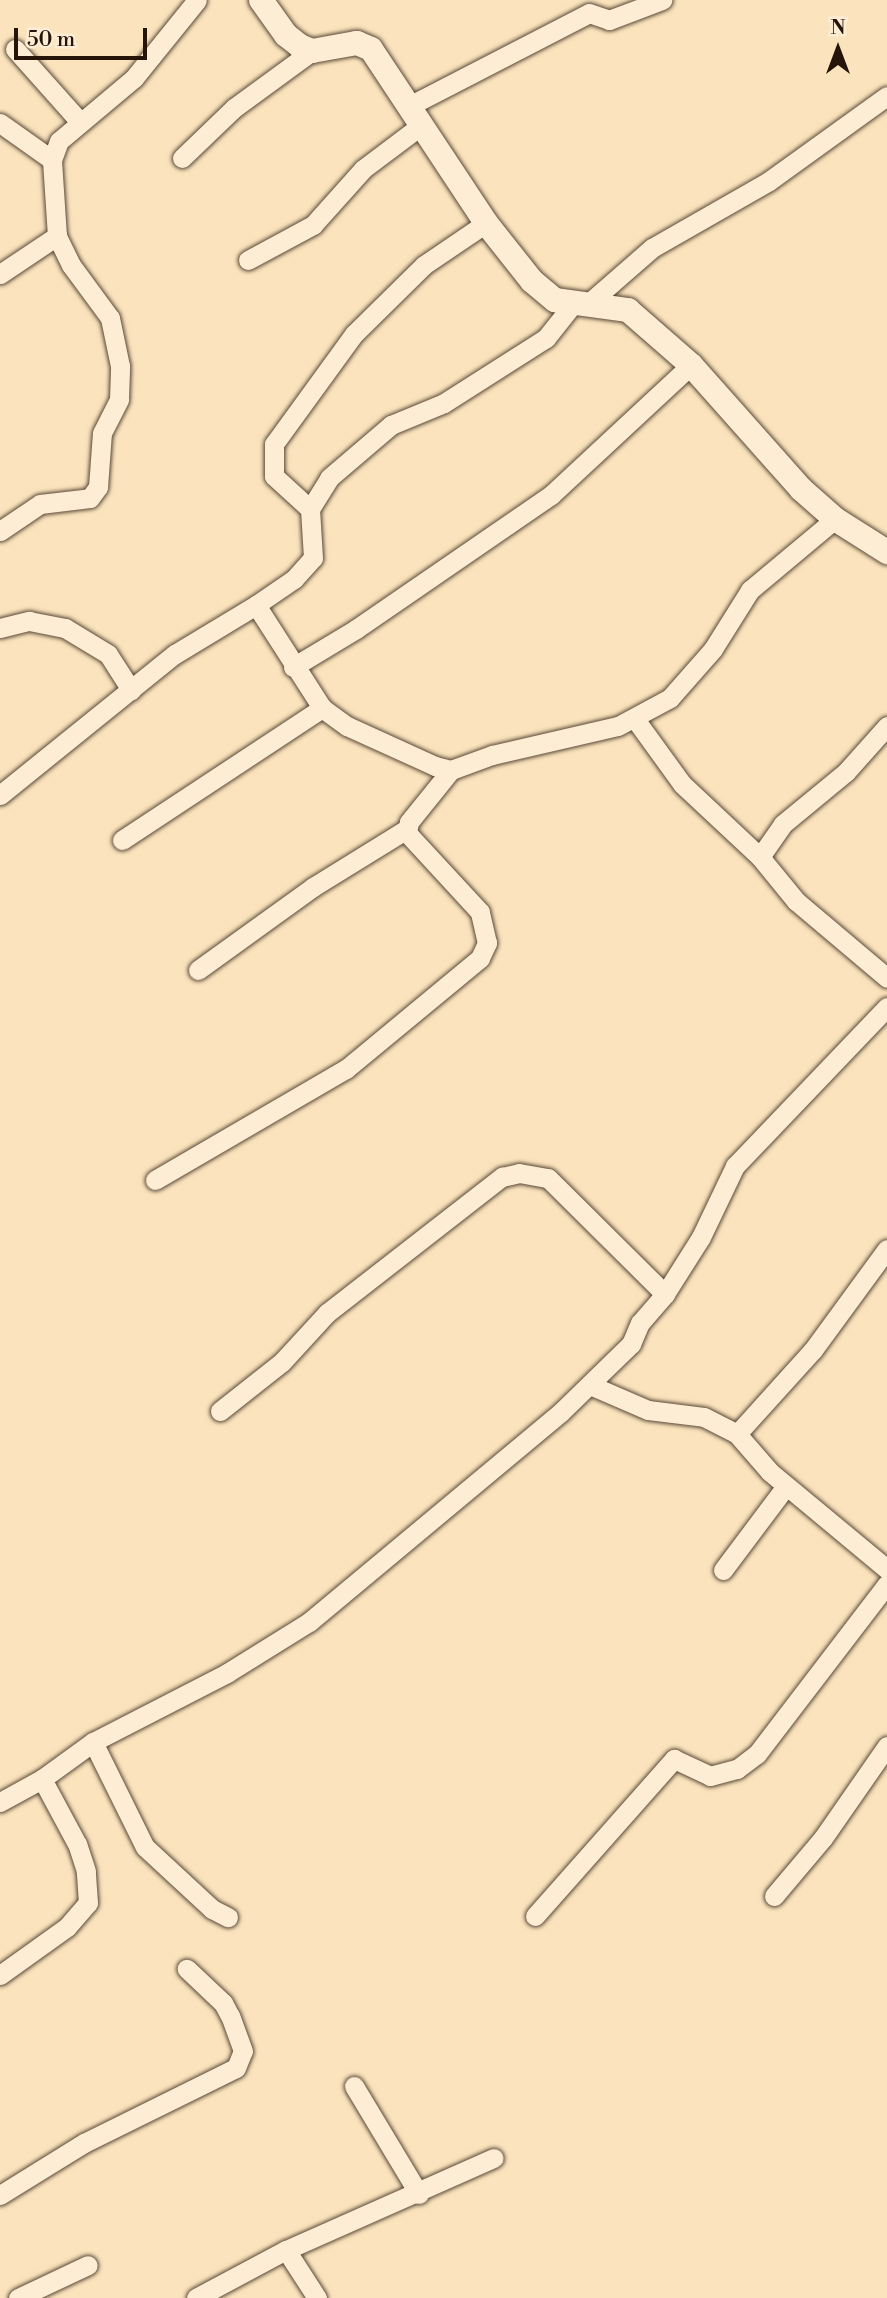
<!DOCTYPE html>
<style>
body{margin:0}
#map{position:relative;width:887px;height:2298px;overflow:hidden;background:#fbe4bd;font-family:"Libre Bodoni",serif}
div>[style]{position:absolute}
.roads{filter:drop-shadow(0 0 2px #5a4837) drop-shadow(0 0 2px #5a4837)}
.minor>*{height:19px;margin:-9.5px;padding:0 9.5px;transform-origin:9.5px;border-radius:9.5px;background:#fcedd4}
.tertiary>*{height:24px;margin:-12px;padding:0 12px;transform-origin:12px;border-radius:12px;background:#fcedd4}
span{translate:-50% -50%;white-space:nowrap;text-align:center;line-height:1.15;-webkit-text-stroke:7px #fcedd4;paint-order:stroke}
.north{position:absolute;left:803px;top:14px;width:70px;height:70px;-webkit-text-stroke:5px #fcedd4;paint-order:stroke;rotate:0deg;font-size:19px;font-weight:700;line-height:28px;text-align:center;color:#24140a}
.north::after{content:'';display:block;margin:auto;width:24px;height:32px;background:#24140a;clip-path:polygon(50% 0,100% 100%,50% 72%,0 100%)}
.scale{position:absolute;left:14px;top:28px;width:133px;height:32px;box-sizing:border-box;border:4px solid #24140a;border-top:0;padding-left:9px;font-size:21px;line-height:24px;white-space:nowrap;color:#24140a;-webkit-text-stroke:5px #fcedd4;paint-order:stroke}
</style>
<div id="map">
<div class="roads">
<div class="minor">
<i style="left:15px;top:49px;width:98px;rotate:48.3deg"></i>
<i style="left:411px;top:105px;width:200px;rotate:-27.3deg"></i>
<i style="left:589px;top:13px;width:21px;rotate:19deg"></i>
<i style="left:609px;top:20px;width:57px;rotate:-20.7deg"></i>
<i style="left:0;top:123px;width:64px;rotate:35.4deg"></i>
<i style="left:182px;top:158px;width:72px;rotate:-43.9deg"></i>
<i style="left:234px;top:108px;width:97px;rotate:-36.2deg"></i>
<i style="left:248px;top:260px;width:74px;rotate:-28.3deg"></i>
<i style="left:313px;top:225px;width:75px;rotate:-48.2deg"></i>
<i style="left:363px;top:169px;width:75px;rotate:-36.9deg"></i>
<i style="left:0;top:274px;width:69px;rotate:-33.7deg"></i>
<i style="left:57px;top:236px;width:76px;rotate:-93.8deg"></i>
<i style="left:52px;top:160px;width:20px;rotate:-70deg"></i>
<i style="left:59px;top:141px;width:98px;rotate:-40deg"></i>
<i style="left:134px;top:78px;width:100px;rotate:-51.1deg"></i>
<i style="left:589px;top:303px;width:84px;rotate:-41.1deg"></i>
<i style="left:652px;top:248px;width:135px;rotate:-29.8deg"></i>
<i style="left:769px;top:181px;width:145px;rotate:-35.8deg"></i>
<i style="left:310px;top:509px;width:49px;rotate:-137.5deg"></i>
<i style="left:274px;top:476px;width:32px;rotate:-90deg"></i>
<i style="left:274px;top:444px;width:136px;rotate:-54deg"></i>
<i style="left:354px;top:334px;width:98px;rotate:-44.6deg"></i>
<i style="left:424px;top:265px;width:75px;rotate:-34.1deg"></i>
<i style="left:0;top:531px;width:48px;rotate:-34deg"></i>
<i style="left:40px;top:504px;width:50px;rotate:-6.8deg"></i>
<i style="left:90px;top:498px;width:14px;rotate:-54deg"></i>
<i style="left:98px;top:487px;width:54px;rotate:-85.8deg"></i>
<i style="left:102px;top:433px;width:38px;rotate:-63deg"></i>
<i style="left:119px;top:399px;width:33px;rotate:-88deg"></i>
<i style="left:120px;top:366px;width:49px;rotate:-101.8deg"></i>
<i style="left:110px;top:318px;width:66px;rotate:-126.3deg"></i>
<i style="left:71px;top:265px;width:32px;rotate:-116deg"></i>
<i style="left:256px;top:605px;width:46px;rotate:-34.4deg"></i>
<i style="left:294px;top:579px;width:28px;rotate:-48deg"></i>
<i style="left:313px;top:558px;width:49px;rotate:-93.5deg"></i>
<i style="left:310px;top:509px;width:36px;rotate:-58deg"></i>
<i style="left:329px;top:478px;width:82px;rotate:-40.5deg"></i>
<i style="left:391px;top:425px;width:57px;rotate:-22.5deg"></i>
<i style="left:444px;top:403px;width:121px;rotate:-32.5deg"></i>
<i style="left:546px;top:338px;width:43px;rotate:-51.5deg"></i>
<i style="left:0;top:628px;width:30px;rotate:-14deg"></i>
<i style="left:29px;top:621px;width:37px;rotate:11deg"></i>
<i style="left:65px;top:628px;width:50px;rotate:31.2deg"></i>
<i style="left:108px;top:654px;width:43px;rotate:57.4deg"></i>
<i style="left:293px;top:667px;width:74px;rotate:-31.1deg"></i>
<i style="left:356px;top:629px;width:237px;rotate:-34.5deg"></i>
<i style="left:551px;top:495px;width:191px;rotate:-42.9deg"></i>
<i style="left:635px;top:719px;width:80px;rotate:54.1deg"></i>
<i style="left:682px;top:784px;width:107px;rotate:43.1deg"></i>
<i style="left:887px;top:726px;width:62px;rotate:131.7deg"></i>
<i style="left:846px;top:772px;width:82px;rotate:140.5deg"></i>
<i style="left:783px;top:824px;width:40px;rotate:124.9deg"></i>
<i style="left:760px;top:857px;width:57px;rotate:50.7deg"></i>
<i style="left:796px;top:901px;width:119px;rotate:40.2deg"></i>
<i style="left:0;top:795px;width:225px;rotate:-38.9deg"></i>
<i style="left:175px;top:654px;width:95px;rotate:-31.2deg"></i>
<i style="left:256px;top:605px;width:122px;rotate:57.3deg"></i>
<i style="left:322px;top:708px;width:31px;rotate:36deg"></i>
<i style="left:347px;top:726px;width:97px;rotate:24.4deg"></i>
<i style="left:435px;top:766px;width:16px;rotate:14deg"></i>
<i style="left:451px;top:770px;width:44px;rotate:-20.1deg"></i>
<i style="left:492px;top:755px;width:129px;rotate:-13deg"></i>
<i style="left:618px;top:726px;width:59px;rotate:-28.3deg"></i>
<i style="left:670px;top:698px;width:65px;rotate:-48.7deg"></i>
<i style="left:713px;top:649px;width:70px;rotate:-57.9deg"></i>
<i style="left:750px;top:590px;width:111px;rotate:-39.9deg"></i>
<i style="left:122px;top:840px;width:240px;rotate:-33.4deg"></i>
<i style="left:198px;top:970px;width:142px;rotate:-35.8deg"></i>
<i style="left:313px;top:887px;width:110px;rotate:-31.7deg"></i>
<i style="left:155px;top:1180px;width:221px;rotate:-30.2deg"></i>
<i style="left:346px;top:1069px;width:174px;rotate:-39.6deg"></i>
<i style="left:480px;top:958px;width:17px;rotate:-65deg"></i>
<i style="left:487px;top:943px;width:32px;rotate:-103deg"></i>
<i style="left:480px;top:912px;width:108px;rotate:-132.7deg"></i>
<i style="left:407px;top:833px;width:11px;rotate:-80deg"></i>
<i style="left:409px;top:822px;width:67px;rotate:-51.1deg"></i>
<i style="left:590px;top:1385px;width:63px;rotate:23.3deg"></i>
<i style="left:648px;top:1410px;width:56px;rotate:7.1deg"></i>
<i style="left:704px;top:1417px;width:37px;rotate:27deg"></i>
<i style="left:737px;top:1434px;width:50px;rotate:49deg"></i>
<i style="left:770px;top:1472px;width:152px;rotate:39.7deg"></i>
<i style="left:220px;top:1411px;width:79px;rotate:-38.3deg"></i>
<i style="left:282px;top:1362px;width:67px;rotate:-47.4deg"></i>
<i style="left:327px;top:1313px;width:222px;rotate:-37.9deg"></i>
<i style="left:502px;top:1177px;width:17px;rotate:-13deg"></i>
<i style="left:519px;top:1173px;width:29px;rotate:10deg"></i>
<i style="left:548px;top:1178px;width:165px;rotate:44.8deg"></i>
<i style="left:737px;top:1434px;width:113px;rotate:-47.9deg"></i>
<i style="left:813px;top:1350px;width:125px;rotate:-53.8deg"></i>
<i style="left:723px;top:1570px;width:105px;rotate:-53.1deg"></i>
<i style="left:93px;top:1742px;width:117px;rotate:63.7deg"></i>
<i style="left:145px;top:1847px;width:91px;rotate:42.8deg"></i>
<i style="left:212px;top:1909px;width:18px;rotate:27deg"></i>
<i style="left:0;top:1802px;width:48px;rotate:-28.7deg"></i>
<i style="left:42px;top:1779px;width:63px;rotate:-36deg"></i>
<i style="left:93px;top:1742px;width:151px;rotate:-27.2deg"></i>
<i style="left:227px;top:1673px;width:97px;rotate:-31.9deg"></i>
<i style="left:309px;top:1622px;width:328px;rotate:-39.8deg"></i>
<i style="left:561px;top:1412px;width:98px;rotate:-44.2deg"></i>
<i style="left:631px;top:1344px;width:23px;rotate:-67deg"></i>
<i style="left:640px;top:1323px;width:38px;rotate:-49deg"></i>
<i style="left:665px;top:1294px;width:67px;rotate:-57.7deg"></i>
<i style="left:701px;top:1237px;width:79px;rotate:-64.4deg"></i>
<i style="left:735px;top:1166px;width:220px;rotate:-46.3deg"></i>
<i style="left:774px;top:1896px;width:76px;rotate:-49.8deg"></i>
<i style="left:823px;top:1838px;width:112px;rotate:-55.2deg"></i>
<i style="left:535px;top:1916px;width:210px;rotate:-48.5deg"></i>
<i style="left:674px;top:1759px;width:40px;rotate:25deg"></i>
<i style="left:710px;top:1776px;width:28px;rotate:-15deg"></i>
<i style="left:737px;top:1769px;width:25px;rotate:-37deg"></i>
<i style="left:757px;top:1754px;width:214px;rotate:-52.6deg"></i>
<i style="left:0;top:1975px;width:82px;rotate:-35.6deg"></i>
<i style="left:67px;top:1927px;width:32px;rotate:-49deg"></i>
<i style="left:88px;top:1903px;width:32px;rotate:-94deg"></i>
<i style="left:86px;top:1871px;width:28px;rotate:-108deg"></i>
<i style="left:77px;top:1844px;width:74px;rotate:-118.3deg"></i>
<i style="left:354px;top:2086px;width:126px;rotate:59deg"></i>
<i style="left:0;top:2195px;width:99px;rotate:-31.8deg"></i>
<i style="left:84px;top:2143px;width:169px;rotate:-26.3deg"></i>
<i style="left:236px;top:2068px;width:18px;rotate:-68deg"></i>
<i style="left:243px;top:2051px;width:37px;rotate:-110deg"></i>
<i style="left:230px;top:2016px;width:15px;rotate:-118deg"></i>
<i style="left:223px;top:2003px;width:50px;rotate:-136.6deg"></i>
<i style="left:286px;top:2250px;width:57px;rotate:57.1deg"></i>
<i style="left:18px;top:2298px;width:77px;rotate:-25.2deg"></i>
<i style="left:196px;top:2298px;width:102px;rotate:-28.1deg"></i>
<i style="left:286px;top:2250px;width:227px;rotate:-23.9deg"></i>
</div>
<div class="tertiary">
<i style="left:261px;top:0;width:43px;rotate:54.5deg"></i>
<i style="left:286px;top:35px;width:18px;rotate:38deg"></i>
<i style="left:300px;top:46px;width:13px;rotate:23deg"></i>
<i style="left:312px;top:51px;width:46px;rotate:-10.1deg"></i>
<i style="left:357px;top:43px;width:15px;rotate:23deg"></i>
<i style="left:371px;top:49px;width:209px;rotate:56.5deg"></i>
<i style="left:486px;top:223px;width:74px;rotate:51.6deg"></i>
<i style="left:532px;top:281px;width:30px;rotate:40deg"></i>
<i style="left:555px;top:300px;width:74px;rotate:7.8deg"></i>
<i style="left:628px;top:310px;width:84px;rotate:41.1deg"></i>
<i style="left:691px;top:365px;width:166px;rotate:48.4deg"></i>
<i style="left:801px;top:489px;width:45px;rotate:41.4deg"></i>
<i style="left:835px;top:519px;width:62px;rotate:32.4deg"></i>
</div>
</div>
<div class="north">N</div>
<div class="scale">50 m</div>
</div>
